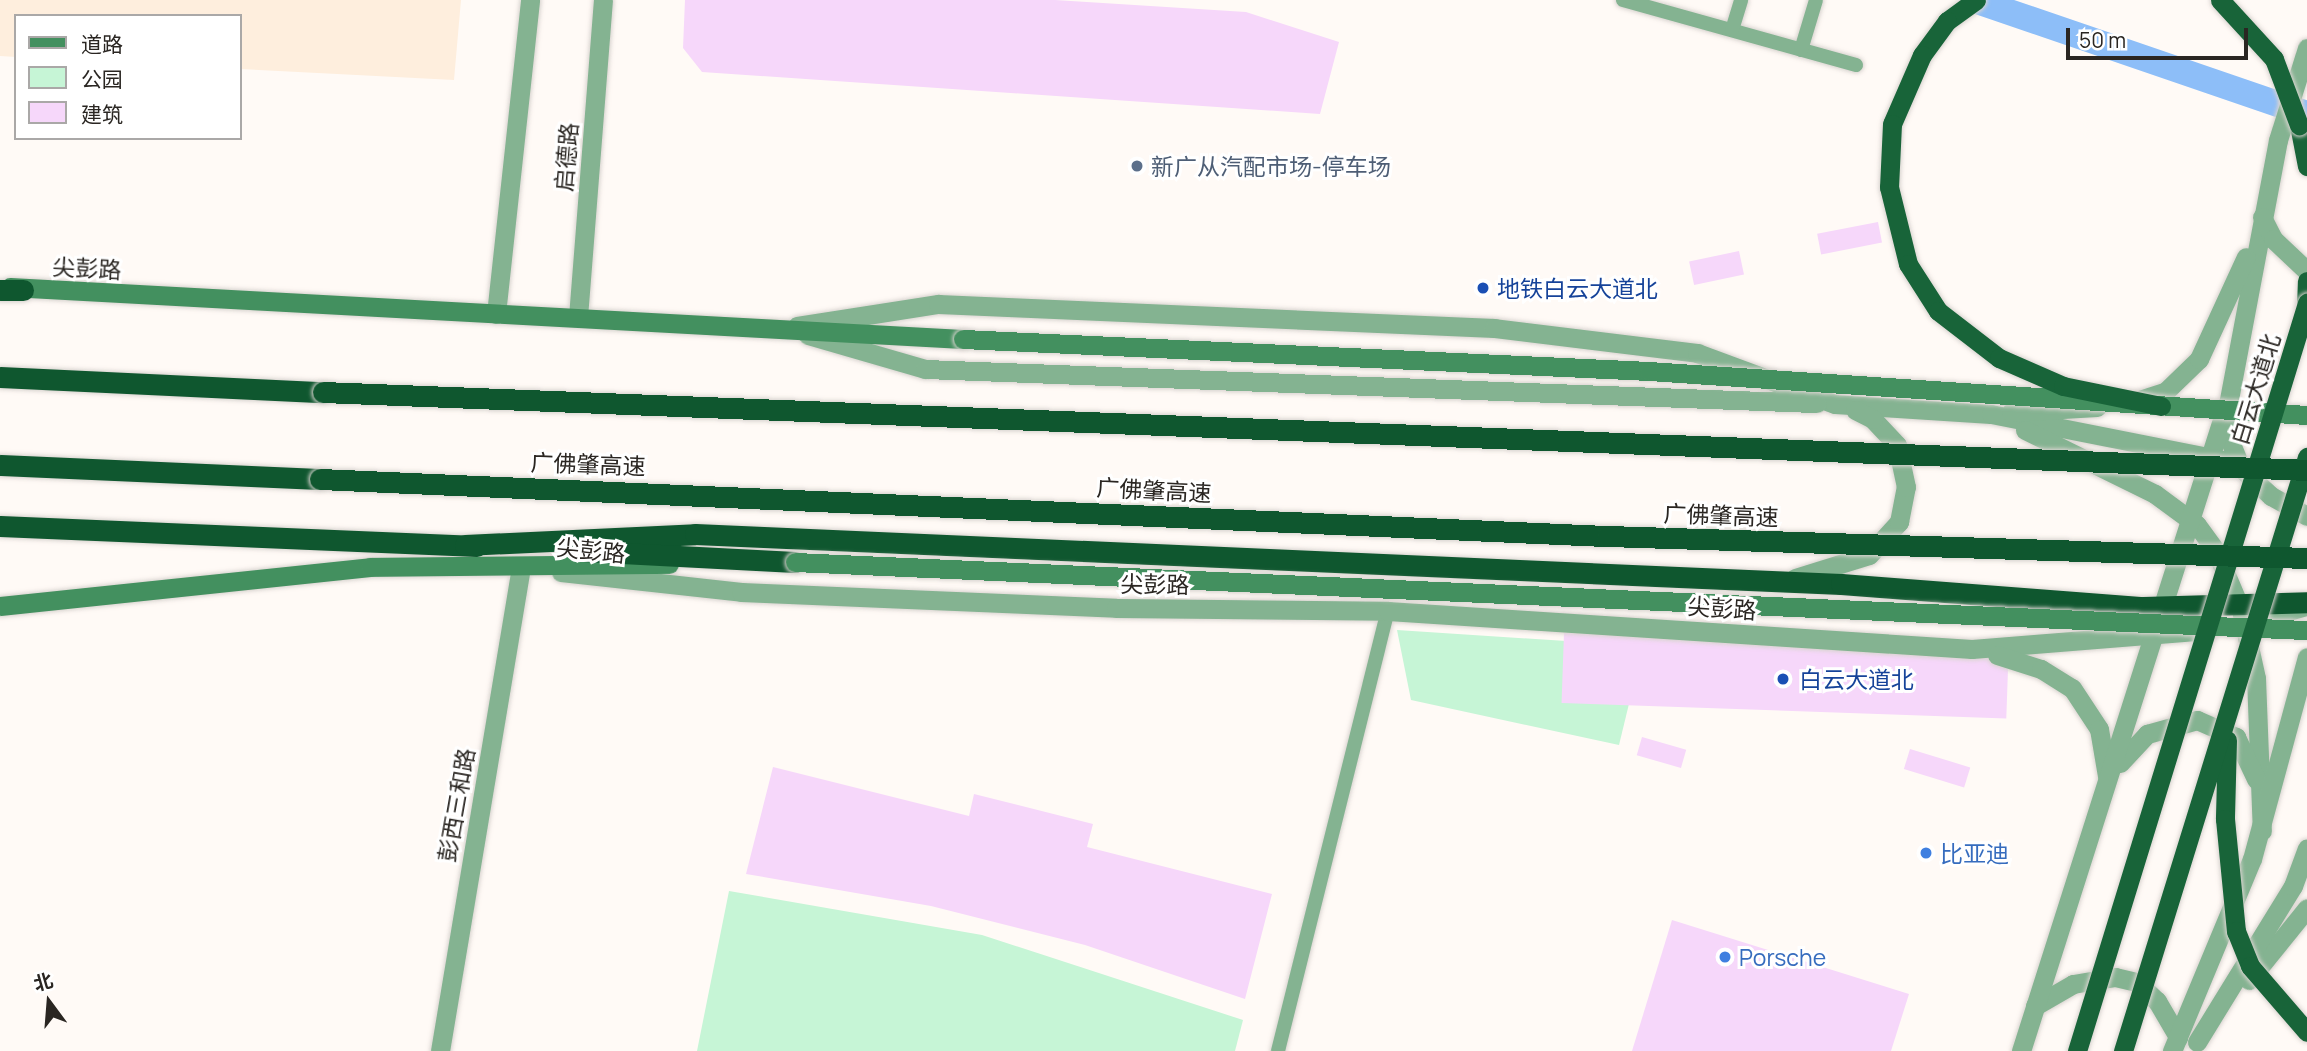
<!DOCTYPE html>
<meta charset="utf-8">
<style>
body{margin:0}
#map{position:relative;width:2307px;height:1051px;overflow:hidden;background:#fffaf6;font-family:Manrope,"Noto Sans SC",sans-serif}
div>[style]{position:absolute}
.built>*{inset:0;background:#feeedd}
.green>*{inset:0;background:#c6f5d6}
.canal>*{height:26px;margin:-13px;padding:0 13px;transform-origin:13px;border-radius:13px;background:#8dbef8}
.building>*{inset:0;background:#f6d7fa;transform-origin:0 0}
.roads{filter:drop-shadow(0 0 2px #d9d4d0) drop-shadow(0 0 2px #d9d4d0)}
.service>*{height:14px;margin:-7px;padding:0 7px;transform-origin:7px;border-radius:7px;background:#84b391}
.minor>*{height:19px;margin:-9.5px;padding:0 9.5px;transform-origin:9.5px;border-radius:9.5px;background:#84b391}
.tertiary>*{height:19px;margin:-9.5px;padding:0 9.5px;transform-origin:9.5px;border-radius:9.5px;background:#84b391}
.secondary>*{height:19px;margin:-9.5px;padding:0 9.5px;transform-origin:9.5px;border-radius:9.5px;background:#43905f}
.trunk>*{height:19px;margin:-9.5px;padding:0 9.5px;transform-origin:9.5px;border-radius:9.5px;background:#186439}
.motorway>*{height:21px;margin:-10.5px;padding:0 10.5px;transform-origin:10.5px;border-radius:10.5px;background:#0f572f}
.bridges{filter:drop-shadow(0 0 2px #d9d4d0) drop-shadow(0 0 2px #d9d4d0)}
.secondary-bridge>*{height:19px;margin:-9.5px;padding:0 9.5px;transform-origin:9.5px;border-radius:9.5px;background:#43905f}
.trunk-bridge>*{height:19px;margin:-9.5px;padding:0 9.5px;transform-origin:9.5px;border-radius:9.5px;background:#186439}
.motorway-bridge>*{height:21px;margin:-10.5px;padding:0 10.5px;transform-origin:10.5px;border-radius:10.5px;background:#0f572f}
.dots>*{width:19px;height:19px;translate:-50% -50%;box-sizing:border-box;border:4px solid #fff;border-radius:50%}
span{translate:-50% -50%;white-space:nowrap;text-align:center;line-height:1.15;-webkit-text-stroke:6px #fff;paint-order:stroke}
.street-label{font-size:23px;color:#2a2622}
.service-label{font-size:23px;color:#4e5e75}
.left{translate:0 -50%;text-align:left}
.transit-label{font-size:23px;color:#164399}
.shop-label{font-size:23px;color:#366cbe}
.legend{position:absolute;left:14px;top:14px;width:228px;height:126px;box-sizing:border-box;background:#fff;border:2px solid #aaa8a7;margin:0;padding:9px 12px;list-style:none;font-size:21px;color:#2a2622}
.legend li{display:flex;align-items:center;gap:14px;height:35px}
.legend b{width:35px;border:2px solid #aaa8a7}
.north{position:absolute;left:14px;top:967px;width:70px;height:70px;-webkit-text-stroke:5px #fff;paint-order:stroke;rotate:344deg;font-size:19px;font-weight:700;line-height:28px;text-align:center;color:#2a2622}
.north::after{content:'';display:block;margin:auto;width:24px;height:32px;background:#2a2622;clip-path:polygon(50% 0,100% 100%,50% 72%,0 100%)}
.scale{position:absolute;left:2066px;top:28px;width:182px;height:32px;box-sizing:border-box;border:4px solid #2a2622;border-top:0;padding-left:9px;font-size:21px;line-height:24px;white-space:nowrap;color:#2a2622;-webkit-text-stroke:5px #fff;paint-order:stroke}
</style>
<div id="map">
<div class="built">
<i style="clip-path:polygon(0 0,461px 0,454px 80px,240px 69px,240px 16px,16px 16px,16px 57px,0 56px)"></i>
</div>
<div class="green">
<i style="clip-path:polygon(1397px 630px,1643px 646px,1619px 745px,1411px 700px)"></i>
<i style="clip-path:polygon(729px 891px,982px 935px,1243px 1020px,1235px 1051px,697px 1051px)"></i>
</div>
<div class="canal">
<i style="left:1974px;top:0;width:352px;rotate:18.9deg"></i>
</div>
<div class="building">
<i style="clip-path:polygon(685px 0,1055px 0,1246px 12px,1339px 42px,1320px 114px,702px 72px,683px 48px)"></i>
<i style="left:1878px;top:222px;width:21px;height:62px;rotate:79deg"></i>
<i style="left:1739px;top:251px;width:24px;height:51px;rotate:78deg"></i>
<i style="left:1564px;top:633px;width:445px;height:70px;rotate:2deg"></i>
<i style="left:1642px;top:737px;width:46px;height:19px;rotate:16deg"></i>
<i style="left:1910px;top:749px;width:63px;height:21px;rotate:17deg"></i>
<i style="clip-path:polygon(773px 767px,969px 816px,974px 794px,1093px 824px,1087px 847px,1272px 894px,1245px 999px,1085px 945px,931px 906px,746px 874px)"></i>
<i style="clip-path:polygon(1672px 920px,1909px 994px,1891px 1051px,1632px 1051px)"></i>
</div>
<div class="roads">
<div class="service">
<i style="left:1623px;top:0;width:242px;rotate:15.6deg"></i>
<i style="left:1732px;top:30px;width:31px;rotate:-73deg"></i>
<i style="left:1801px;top:50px;width:52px;rotate:-73.3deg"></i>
<i style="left:1278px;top:1051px;width:454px;rotate:-76deg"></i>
</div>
<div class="minor">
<i style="left:440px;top:1051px;width:491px;rotate:-80.5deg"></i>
</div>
<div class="tertiary">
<i style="left:2307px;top:48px;width:96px;rotate:107.5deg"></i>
<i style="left:2278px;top:140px;width:291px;rotate:100.7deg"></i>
<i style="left:2224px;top:426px;width:45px;rotate:68deg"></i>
<i style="left:2241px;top:468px;width:41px;rotate:43deg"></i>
<i style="left:2271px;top:496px;width:41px;rotate:29.1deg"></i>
<i style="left:2262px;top:217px;width:25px;rotate:63deg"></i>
<i style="left:2273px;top:239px;width:47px;rotate:43.3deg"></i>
<i style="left:496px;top:314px;width:316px;rotate:-83.8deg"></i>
<i style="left:578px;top:317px;width:318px;rotate:-85.5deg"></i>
<i style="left:797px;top:326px;width:143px;rotate:-8.9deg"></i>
<i style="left:938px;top:304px;width:557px;rotate:2.47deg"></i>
<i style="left:1494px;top:328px;width:205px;rotate:7deg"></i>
<i style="left:1697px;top:353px;width:147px;rotate:20.3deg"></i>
<i style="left:1835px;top:404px;width:156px;rotate:3.7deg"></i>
<i style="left:1991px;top:414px;width:247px;rotate:11.2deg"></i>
<i style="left:808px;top:335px;width:122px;rotate:16.2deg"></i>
<i style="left:925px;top:369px;width:892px;rotate:2.19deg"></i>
<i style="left:2133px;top:402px;width:35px;rotate:-18deg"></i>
<i style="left:2166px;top:391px;width:46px;rotate:-44.1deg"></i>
<i style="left:2199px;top:359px;width:112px;rotate:-65.3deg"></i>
<i style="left:2011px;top:412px;width:86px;rotate:-3.3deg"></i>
<i style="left:2025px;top:430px;width:145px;rotate:26.2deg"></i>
<i style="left:2155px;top:494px;width:52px;rotate:36.4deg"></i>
<i style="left:2197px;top:525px;width:32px;rotate:54deg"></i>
<i style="left:2216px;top:551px;width:64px;rotate:67deg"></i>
<i style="left:2241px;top:610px;width:70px;rotate:77.6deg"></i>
<i style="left:2256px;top:678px;width:153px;rotate:87.8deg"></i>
<i style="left:561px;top:572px;width:181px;rotate:6.3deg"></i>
<i style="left:741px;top:592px;width:375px;rotate:2.4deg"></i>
<i style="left:1116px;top:608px;width:272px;rotate:0.6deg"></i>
<i style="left:1388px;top:611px;width:585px;rotate:3.72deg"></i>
<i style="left:1972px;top:649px;width:237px;rotate:-4.6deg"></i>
<i style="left:1795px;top:578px;width:77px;rotate:-17.3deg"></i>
<i style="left:1869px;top:555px;width:45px;rotate:-47.7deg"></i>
<i style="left:1899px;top:522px;width:36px;rotate:-79deg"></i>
<i style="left:1906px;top:487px;width:43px;rotate:-102.1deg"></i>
<i style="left:1897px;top:445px;width:35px;rotate:-133deg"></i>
<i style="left:1873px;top:419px;width:20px;rotate:-153deg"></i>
<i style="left:2244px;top:624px;width:65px;rotate:-16.2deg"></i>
<i style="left:1997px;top:655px;width:46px;rotate:17.7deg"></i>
<i style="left:2041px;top:669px;width:36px;rotate:32deg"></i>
<i style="left:2072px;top:688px;width:49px;rotate:56.6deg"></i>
<i style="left:2099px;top:729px;width:48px;rotate:80.3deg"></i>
<i style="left:2120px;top:763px;width:40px;rotate:-47deg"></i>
<i style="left:2147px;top:734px;width:52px;rotate:-15.6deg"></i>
<i style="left:2197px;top:720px;width:43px;rotate:23.6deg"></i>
<i style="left:2236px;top:737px;width:47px;rotate:64.5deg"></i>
<i style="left:2249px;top:980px;width:92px;rotate:-51.1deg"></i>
<i style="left:2035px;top:1006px;width:44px;rotate:-30.1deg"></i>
<i style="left:2073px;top:984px;width:43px;rotate:-9.5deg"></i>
<i style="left:2115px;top:977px;width:23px;rotate:13deg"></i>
<i style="left:2137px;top:982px;width:28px;rotate:44deg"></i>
<i style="left:2157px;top:1001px;width:42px;rotate:59.7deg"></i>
<i style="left:2197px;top:1042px;width:183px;rotate:-58.4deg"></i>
<i style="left:2293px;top:886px;width:40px;rotate:-69.8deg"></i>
<i style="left:2021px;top:1051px;width:679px;rotate:-72.34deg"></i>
<i style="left:2172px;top:1051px;width:208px;rotate:-67.4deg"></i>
<i style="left:2252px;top:859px;width:209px;rotate:-74.8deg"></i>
</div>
<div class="secondary">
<i style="left:10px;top:287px;width:954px;rotate:3.12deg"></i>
<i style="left:0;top:606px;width:372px;rotate:-6deg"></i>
<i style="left:370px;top:567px;width:299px;rotate:-0.6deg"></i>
</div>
<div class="trunk">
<i style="left:2299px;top:125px;width:42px;rotate:79deg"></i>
<i style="left:2306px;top:307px;width:26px;rotate:-88deg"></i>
</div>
<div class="motorway">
<i style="left:0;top:290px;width:23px"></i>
<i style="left:0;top:377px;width:323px;rotate:2.7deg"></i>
<i style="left:0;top:465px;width:320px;rotate:2.5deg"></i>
<i style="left:0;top:526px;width:477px;rotate:2.4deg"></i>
<i style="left:465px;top:545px;width:230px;rotate:-2.7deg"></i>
<i style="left:695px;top:534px;width:1147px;rotate:2.5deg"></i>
<i style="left:1841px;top:584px;width:303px;rotate:4.4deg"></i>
<i style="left:2143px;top:607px;width:164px;rotate:-1.7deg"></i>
<i style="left:583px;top:551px;width:212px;rotate:3deg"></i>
</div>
</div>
<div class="bridges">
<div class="secondary-bridge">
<i style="left:963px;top:339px;width:687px;rotate:2.67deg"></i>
<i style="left:1649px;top:371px;width:659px;rotate:3.83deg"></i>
<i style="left:795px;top:562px;width:1514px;rotate:2.58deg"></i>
</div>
<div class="trunk-bridge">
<i style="left:1976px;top:0;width:36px;rotate:144deg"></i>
<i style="left:1947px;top:21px;width:42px;rotate:126.3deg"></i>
<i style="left:1922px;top:55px;width:75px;rotate:113.5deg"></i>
<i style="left:1892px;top:124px;width:63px;rotate:92.7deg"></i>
<i style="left:1889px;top:187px;width:79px;rotate:76.1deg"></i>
<i style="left:1908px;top:264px;width:56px;rotate:57.4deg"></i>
<i style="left:1938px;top:311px;width:77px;rotate:37.6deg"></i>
<i style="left:1999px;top:358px;width:70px;rotate:23.6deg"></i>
<i style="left:2063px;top:386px;width:100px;rotate:11.5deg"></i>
<i style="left:2220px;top:0;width:80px;rotate:47.5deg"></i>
<i style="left:2274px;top:59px;width:71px;rotate:69.3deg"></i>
<i style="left:2227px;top:740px;width:79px;rotate:91.5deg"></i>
<i style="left:2225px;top:819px;width:113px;rotate:84.4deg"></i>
<i style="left:2236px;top:931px;width:38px;rotate:68deg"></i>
<i style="left:2250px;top:966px;width:87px;rotate:49.2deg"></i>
<i style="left:2077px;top:1051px;width:783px;rotate:-72.91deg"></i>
<i style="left:2123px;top:1051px;width:622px;rotate:-72.79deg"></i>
</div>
<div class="motorway-bridge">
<i style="left:323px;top:392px;width:1986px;rotate:2.25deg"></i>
<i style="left:320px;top:479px;width:1288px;rotate:2.54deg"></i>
<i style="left:1607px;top:536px;width:700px;rotate:1.8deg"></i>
</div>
</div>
<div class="dots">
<i style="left:1137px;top:166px;background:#5c6f8a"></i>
<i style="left:1483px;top:288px;background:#1a4fb4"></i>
<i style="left:1783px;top:679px;background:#1a4fb4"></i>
<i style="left:1926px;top:853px;background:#3f7fe0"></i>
<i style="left:1725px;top:957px;background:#3f7fe0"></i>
</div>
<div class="street-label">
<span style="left:566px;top:157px;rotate:-85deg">启德路</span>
<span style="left:87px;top:268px;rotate:3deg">尖彭路</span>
<span style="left:2255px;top:389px;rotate:-73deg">白云大道北</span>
<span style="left:588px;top:464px;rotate:2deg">广佛肇高速</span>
<span style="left:1154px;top:490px;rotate:3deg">广佛肇高速</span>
<span style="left:1721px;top:515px;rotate:2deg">广佛肇高速</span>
<span style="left:591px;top:550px;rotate:6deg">尖彭路</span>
<span style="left:1155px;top:584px;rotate:1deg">尖彭路</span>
<span style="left:1722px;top:608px;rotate:4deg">尖彭路</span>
<span style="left:456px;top:805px;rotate:-80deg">彭西三和路</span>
</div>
<div class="service-label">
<span class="left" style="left:1151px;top:166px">新广从汽配市场-停车场</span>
</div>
<div class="transit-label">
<span class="left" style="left:1497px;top:288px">地铁白云大道北</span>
<span class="left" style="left:1799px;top:679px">白云大道北</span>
</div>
<div class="shop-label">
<span class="left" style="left:1940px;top:853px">比亚迪</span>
<span class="left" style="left:1739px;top:957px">Porsche</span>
</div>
<ul class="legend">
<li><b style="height:9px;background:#43905f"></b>道路</li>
<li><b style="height:19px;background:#c6f5d6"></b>公园</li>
<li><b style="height:19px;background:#f6d7fa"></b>建筑</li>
</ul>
<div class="north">北</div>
<div class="scale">50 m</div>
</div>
